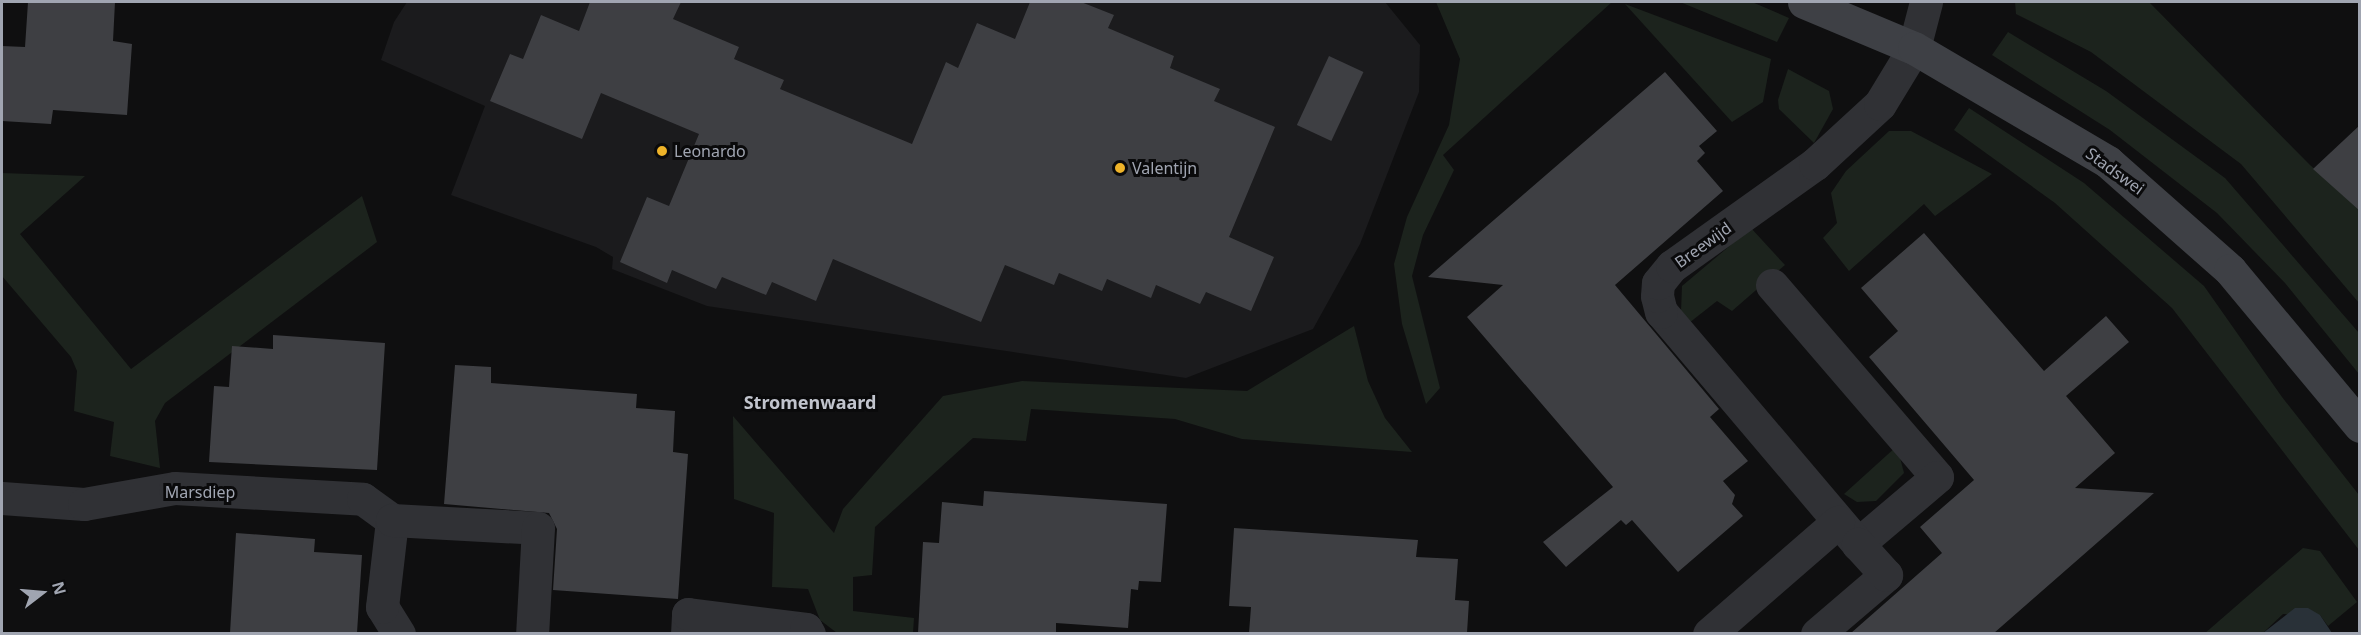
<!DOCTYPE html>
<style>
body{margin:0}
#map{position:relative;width:2361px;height:635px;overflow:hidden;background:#0f0f10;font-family:"Noto Sans",sans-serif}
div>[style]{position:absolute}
.built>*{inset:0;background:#1b1b1d}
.green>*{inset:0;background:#1c231d}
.water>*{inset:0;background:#293138}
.building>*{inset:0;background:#3e3f43;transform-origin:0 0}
.street>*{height:33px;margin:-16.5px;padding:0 16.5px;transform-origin:16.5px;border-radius:16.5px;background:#303135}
.secondary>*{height:33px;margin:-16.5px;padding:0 16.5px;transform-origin:16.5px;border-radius:16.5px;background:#3e4045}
.dots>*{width:16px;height:16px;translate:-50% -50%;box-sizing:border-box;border:3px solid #0a0a0b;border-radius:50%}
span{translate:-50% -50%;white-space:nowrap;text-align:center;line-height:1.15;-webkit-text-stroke:6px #0a0a0b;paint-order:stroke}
.poi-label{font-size:16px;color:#a0a5b1}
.left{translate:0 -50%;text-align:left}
.street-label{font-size:16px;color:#a0a5b1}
.neighbourhood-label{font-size:18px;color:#c1c4cd;font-weight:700}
.frame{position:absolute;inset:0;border:3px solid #a0a5b1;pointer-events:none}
.north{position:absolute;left:12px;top:563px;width:60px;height:60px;-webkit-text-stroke:4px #0a0a0b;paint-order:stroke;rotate:74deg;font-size:16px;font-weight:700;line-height:24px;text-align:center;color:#a0a5b1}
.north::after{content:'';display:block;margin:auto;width:21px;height:27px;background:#a0a5b1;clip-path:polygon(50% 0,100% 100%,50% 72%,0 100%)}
</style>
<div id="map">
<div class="built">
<i style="clip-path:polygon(407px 2px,1385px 2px,1420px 45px,1419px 92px,1360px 244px,1313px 329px,1186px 378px,707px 306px,612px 269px,613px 257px,596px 247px,451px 195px,485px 106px,381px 60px,394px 22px)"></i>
</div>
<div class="green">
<i style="clip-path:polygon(1436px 2px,1612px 2px,1443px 155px,1454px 170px,1423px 235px,1412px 276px,1440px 388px,1426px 404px,1402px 324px,1394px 264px,1407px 217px,1449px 125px,1460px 59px)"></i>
<i style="clip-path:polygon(1680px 2px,1752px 2px,1789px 18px,1777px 42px)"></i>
<i style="clip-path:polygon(2015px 2px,2149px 2px,2310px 165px,2339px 190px,2359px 193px,2359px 303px,2241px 164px,2091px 52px,2016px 14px)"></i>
<i style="clip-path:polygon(1625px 4px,1771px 59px,1763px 102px,1732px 122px)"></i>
<i style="clip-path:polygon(2008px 32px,2106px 91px,2225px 178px,2359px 333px,2359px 374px,2285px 283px,2217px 213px,2110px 130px,1992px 55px)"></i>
<i style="clip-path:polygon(1788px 69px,1829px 91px,1833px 109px,1814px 143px,1779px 109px,1778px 100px)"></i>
<i style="clip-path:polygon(1969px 108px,2084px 183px,2204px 286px,2282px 397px,2359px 495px,2359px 550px,2172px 308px,2055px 203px,1954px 130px)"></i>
<i style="clip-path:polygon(1889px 131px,1911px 131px,1992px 174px,1935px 216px,1924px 204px,1849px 271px,1823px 238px,1837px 223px,1831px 193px,1846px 171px)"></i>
<i style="clip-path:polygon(2px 173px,85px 176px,20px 234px,131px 369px,362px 196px,377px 242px,165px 403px,155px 421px,160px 468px,110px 456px,114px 422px,74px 411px,77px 371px,71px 357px,2px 276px)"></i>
<i style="clip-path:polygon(1751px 228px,1785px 265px,1732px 311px,1717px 301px,1689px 323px,1681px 311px,1682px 286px)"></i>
<i style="clip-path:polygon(1354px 326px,1368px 381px,1385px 418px,1412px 452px,1242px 439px,1175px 419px,1031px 409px,1026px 441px,973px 438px,875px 527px,872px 575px,853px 577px,853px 611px,914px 618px,913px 633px,837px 633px,820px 620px,808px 589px,772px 587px,774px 513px,734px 499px,733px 416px,834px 533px,843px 509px,943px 396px,1022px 381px,1247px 391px)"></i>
<i style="clip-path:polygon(1897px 446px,1904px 473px,1876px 501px,1857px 502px,1844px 494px)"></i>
<i style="clip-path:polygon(2303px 548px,2320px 551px,2357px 602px,2328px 626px,2320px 615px,2283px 614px,2263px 633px,2204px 634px)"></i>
</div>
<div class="water">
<i style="clip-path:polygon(2295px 608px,2308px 608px,2320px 615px,2332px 633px,2263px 633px)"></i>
</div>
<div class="building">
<i style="clip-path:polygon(28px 2px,115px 2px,113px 41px,132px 44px,127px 115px,53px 110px,51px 124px,2px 121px,2px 46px,25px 47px)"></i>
<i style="clip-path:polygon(590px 2px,681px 2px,673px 19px,739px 47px,734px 59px,784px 80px,780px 89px,912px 144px,946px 62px,958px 68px,977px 23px,1015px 39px,1030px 2px,1081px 2px,1114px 15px,1108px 28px,1174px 56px,1170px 68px,1220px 89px,1214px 101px,1275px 127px,1229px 237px,1274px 257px,1251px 311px,1206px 292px,1200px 304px,1156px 285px,1151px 298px,1107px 279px,1102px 291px,1059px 273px,1054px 285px,1005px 265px,981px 322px,833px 259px,816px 301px,772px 282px,766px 295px,722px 277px,716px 289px,672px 270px,667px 283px,620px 262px,647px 197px,669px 206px,699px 134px,601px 93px,582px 139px,490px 101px,510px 54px,523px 59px,541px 15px,579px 31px)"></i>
<i style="left:1329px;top:56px;width:38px;height:76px;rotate:25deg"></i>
<i style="clip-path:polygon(1665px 72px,1717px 131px,1699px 146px,1705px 153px,1697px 161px,1723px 191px,1615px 285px,1719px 409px,1710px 417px,1748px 461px,1723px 481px,1735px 495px,1732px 504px,1743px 516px,1678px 572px,1632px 520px,1626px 525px,1621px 520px,1566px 567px,1543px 542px,1613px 487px,1467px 317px,1503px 285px,1428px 277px)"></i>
<i style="clip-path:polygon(2360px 125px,2360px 211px,2313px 169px)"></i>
<i style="clip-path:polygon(1924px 233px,2044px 371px,2106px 316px,2129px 342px,2066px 396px,2115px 453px,2075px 488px,2154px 493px,1994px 633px,1851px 633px,1942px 553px,1920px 527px,1974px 480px,1869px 357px,1898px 331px,1861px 288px)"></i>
<i style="clip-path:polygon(273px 335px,385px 343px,377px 470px,209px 462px,214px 386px,229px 387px,232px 346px,273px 349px)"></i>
<i style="clip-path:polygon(455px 365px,491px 367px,491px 383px,637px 394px,636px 408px,675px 411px,673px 452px,688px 454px,678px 599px,553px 590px,557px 529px,549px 513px,444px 504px)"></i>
<i style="clip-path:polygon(984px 491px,1167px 504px,1161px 582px,1139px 581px,1138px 590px,1131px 589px,1128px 628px,1056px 623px,1056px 633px,918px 633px,923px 542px,939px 543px,942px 502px,983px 506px)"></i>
<i style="clip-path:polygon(1234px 528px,1418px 540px,1416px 557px,1458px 559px,1455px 600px,1469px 601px,1467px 633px,1249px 633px,1251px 607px,1229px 606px)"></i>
<i style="clip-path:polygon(236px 533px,315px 539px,314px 552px,362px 555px,357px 633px,230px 633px)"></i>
</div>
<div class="street">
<i style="left:1772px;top:285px;width:253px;rotate:49.3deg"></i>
<i style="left:1937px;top:477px;width:104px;rotate:139.7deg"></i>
<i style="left:1858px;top:544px;width:304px;rotate:-130.3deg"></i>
<i style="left:1661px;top:312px;width:16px;rotate:-104deg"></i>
<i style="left:1657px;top:296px;width:13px;rotate:-86deg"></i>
<i style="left:1658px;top:283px;width:22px;rotate:-51deg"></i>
<i style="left:1672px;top:266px;width:176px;rotate:-35.5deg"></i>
<i style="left:1815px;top:164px;width:88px;rotate:-42.7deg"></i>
<i style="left:1880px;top:104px;width:66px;rotate:-58.7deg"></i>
<i style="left:1914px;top:48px;width:48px;rotate:-75.4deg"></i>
<i style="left:2px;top:498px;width:82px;rotate:4.2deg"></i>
<i style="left:84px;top:504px;width:92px;rotate:-10deg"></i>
<i style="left:175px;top:488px;width:188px;rotate:3.3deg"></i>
<i style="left:363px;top:499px;width:36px;rotate:36deg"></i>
<i style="left:399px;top:634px;width:32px;rotate:-122deg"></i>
<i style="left:382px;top:607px;width:88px;rotate:-83.4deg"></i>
<i style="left:392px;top:520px;width:146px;rotate:3.1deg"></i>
<i style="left:538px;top:528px;width:106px;rotate:93.2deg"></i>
<i style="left:687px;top:634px;width:20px;rotate:-87deg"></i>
<i style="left:688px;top:614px;width:119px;rotate:7.2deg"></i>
<i style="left:806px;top:629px;width:6px;rotate:59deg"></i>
<i style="left:1709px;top:634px;width:171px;rotate:-41deg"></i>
<i style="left:1817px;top:634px;width:91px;rotate:-40.5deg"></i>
<i style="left:1886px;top:575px;width:42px;rotate:-132.1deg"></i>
</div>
<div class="secondary">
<i style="left:1804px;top:2px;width:119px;rotate:22.7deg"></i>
<i style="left:1914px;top:48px;width:225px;rotate:30.4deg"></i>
<i style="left:2108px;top:162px;width:163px;rotate:41.5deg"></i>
<i style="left:2230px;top:270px;width:203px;rotate:50.2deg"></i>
</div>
<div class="dots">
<i style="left:662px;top:151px;background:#eeb329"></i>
<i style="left:1120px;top:168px;background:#eeb329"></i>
</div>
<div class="poi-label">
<span class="left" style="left:674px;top:151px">Leonardo</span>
<span class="left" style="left:1132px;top:168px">Valentijn</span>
</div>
<div class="street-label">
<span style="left:2115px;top:171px;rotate:36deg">Stadswei</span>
<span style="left:1703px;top:245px;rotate:-36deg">Breewijd</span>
<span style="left:200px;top:492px">Marsdiep</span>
</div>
<div class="neighbourhood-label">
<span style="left:810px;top:402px">Stromenwaard</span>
</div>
<div class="frame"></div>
<div class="north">N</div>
</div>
